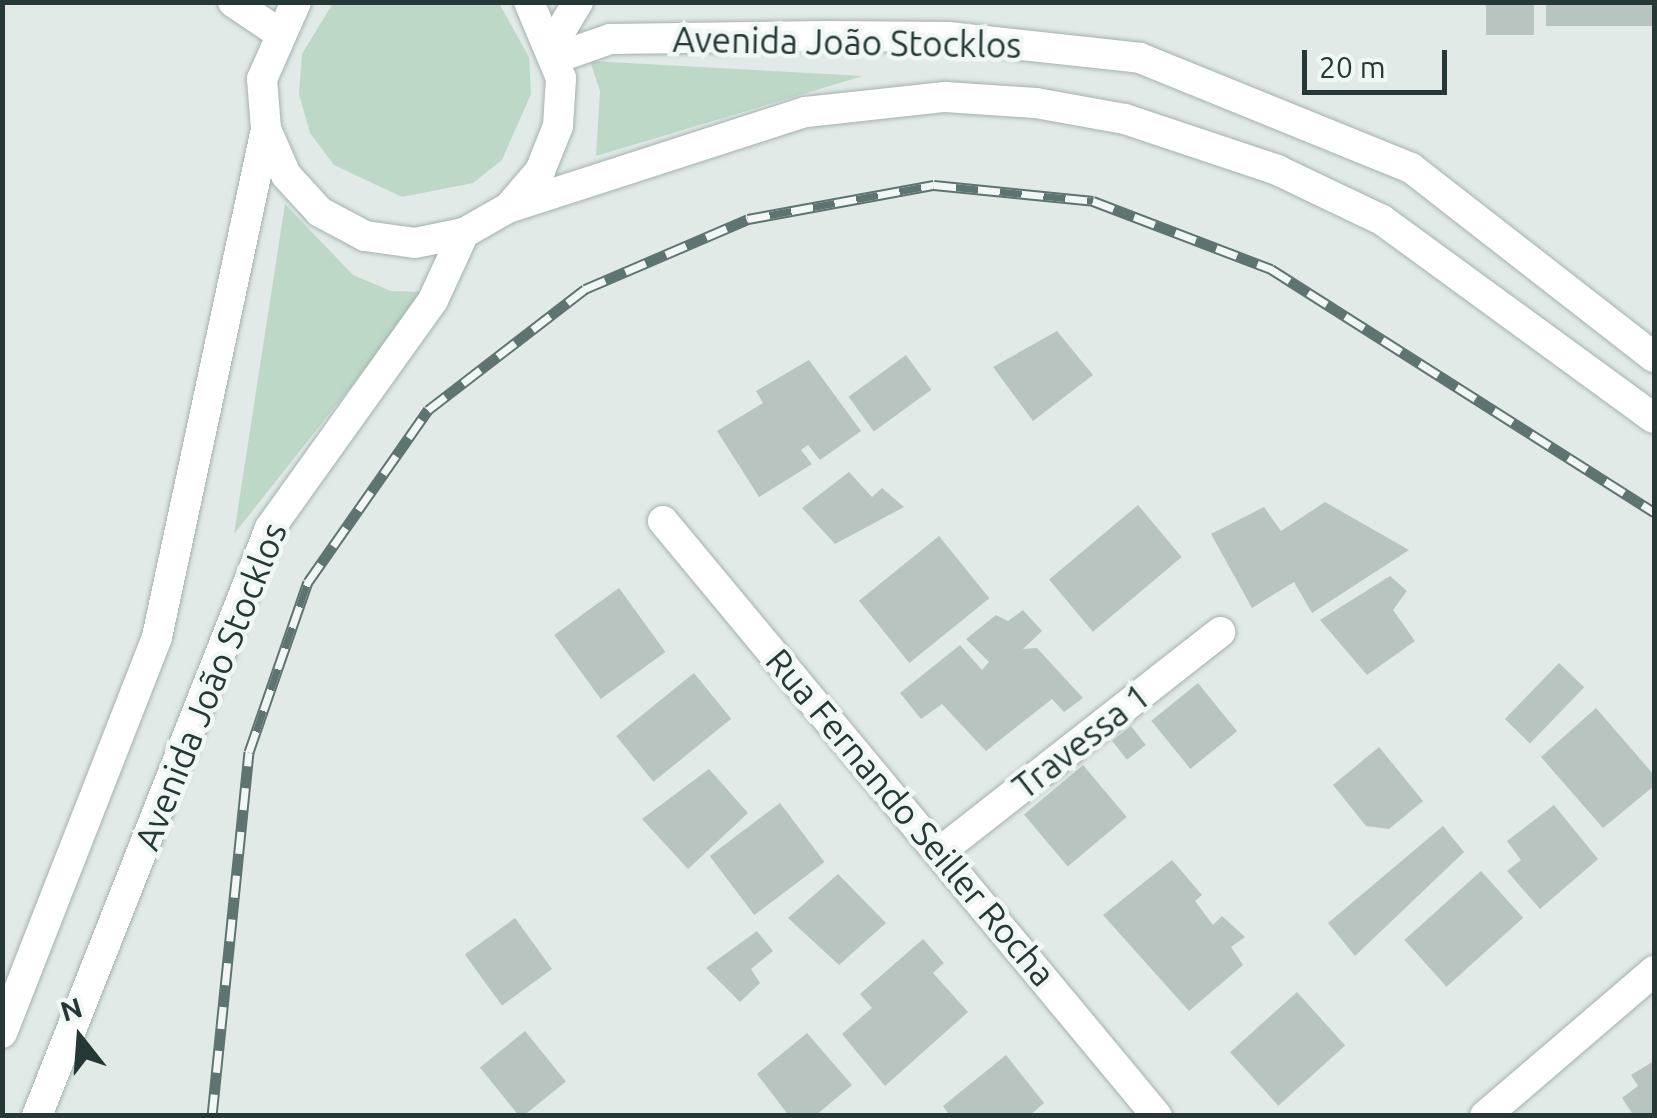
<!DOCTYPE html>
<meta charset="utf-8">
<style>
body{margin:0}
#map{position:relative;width:1657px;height:1118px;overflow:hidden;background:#e1eae7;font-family:Ubuntu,sans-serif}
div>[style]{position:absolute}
.green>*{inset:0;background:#bdd8c7}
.building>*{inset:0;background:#b7c4c0;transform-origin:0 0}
.roads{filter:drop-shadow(0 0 2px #a5b1ae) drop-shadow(0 0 2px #a5b1ae)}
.service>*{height:30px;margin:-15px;padding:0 15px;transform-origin:15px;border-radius:15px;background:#fff}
.minor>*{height:30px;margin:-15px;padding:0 15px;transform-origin:15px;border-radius:15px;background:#fff}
.secondary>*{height:30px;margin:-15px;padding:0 15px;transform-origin:15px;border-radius:15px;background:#fff}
.rail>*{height:11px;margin-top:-5.5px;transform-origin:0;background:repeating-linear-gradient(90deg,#f1f7f5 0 22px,#5e7470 0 44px);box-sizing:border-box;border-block:2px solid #5e7470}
span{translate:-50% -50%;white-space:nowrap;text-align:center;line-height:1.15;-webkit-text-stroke:9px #f1f7f5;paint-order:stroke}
.street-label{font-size:35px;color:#243835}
.frame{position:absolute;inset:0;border:5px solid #243835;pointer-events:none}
.north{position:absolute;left:30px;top:988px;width:100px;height:100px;-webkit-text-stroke:8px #f1f7f5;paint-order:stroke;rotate:343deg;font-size:28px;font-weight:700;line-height:40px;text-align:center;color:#243835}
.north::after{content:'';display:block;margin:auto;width:35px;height:45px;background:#243835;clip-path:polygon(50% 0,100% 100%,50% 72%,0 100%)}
.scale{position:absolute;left:1302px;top:50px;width:145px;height:45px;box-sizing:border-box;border:5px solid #243835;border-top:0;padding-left:12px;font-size:30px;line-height:35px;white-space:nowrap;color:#243835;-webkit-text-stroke:8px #f1f7f5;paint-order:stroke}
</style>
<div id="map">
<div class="green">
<i style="clip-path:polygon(333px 3px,499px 3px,529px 57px,531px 94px,502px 160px,473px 183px,402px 197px,334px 165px,310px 133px,299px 94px,302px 54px)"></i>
<i style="clip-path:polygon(590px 61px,863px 76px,596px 156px,600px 91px)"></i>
<i style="clip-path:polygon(285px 204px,353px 275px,391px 291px,426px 292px,234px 534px)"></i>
</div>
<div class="building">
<i style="left:1486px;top:2px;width:48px;height:33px"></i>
<i style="left:1546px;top:2px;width:106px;height:24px"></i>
<i style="clip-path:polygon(1057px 331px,1093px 375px,1033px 421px,993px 367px)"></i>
<i style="left:906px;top:355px;width:43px;height:71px;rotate:54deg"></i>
<i style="clip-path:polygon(809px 360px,861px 431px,820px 460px,808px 445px,801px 450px,812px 464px,759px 497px,717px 431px,763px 403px,756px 391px)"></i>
<i style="clip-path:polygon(849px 472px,872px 497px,882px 488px,904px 507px,835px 544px,802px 508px)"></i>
<i style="clip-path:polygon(1325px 502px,1409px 550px,1312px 613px,1294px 582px,1252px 608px,1211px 534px,1264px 507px,1281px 531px)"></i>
<i style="left:1138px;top:505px;width:68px;height:116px;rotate:50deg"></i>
<i style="left:939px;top:536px;width:80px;height:103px;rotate:51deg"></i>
<i style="clip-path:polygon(1390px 576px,1407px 591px,1393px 610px,1415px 641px,1367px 675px,1320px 620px)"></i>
<i style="left:619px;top:588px;width:79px;height:80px;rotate:54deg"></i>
<i style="clip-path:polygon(1023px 610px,1042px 631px,1023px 649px,1037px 648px,1083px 698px,1064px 712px,1052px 699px,986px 751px,942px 704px,921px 719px,900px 693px,960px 645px,982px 670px,989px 662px,966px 639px,996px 615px,1008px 621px)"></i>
<i style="left:1559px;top:663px;width:35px;height:78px;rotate:44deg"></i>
<i style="left:694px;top:673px;width:59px;height:100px;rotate:51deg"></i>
<i style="left:1198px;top:683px;width:62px;height:60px;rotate:51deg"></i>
<i style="clip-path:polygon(1596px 708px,1654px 775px,1654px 786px,1603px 828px,1541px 757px)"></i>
<i style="left:1131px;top:726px;width:24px;height:24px;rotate:52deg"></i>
<i style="clip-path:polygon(1379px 747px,1423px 801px,1389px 829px,1366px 826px,1333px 785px)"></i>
<i style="left:1083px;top:765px;width:68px;height:77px;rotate:50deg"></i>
<i style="clip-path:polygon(709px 769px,748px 813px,688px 869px,642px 819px)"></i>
<i style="left:780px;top:803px;width:74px;height:88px;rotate:53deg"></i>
<i style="clip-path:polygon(1554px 805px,1598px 859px,1540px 909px,1507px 871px,1521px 860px,1507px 841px)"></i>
<i style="clip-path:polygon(1443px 826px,1464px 852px,1355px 956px,1328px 923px)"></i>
<i style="clip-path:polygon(1172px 860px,1202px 895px,1195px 901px,1213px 925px,1222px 916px,1245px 937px,1231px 947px,1243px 965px,1189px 1011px,1103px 915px)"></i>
<i style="left:1481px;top:871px;width:63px;height:103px;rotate:48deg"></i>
<i style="clip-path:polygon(838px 874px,886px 923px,839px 965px,788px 918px)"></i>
<i style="left:515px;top:918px;width:63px;height:62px;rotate:54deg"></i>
<i style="clip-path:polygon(757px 931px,773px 951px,751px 969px,760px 983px,740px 1002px,706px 968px)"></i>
<i style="clip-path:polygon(923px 939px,944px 963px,933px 973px,968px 1012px,885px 1086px,842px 1034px,872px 1008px,860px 994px)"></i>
<i style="left:1297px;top:992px;width:72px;height:90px;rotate:48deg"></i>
<i style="left:525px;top:1031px;width:65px;height:58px;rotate:51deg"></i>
<i style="clip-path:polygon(807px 1033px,852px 1085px,815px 1116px,789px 1116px,757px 1074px)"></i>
<i style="clip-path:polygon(1006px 1055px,1044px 1103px,1029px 1116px,950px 1116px,943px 1106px)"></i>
<i style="clip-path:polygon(1654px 1061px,1654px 1116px,1634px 1116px,1622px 1098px,1638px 1086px,1631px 1075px)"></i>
</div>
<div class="roads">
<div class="service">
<i style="left:941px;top:851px;width:355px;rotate:-38.1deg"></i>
</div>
<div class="minor">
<i style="left:233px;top:2px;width:52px;rotate:34deg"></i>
<i style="left:552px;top:45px;width:50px;rotate:-58.8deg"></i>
<i style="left:663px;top:521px;width:773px;rotate:50.3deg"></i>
<i style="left:1485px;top:1116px;width:223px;rotate:-40.6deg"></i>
</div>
<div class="secondary">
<i style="left:296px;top:2px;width:84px;rotate:113.8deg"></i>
<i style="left:262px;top:79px;width:50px;rotate:85.4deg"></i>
<i style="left:266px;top:129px;width:50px;rotate:66.5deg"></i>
<i style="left:286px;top:175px;width:50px;rotate:47.4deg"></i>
<i style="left:320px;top:212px;width:51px;rotate:28.1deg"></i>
<i style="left:365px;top:236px;width:50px;rotate:8deg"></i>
<i style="left:415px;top:243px;width:50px;rotate:-11.5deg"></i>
<i style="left:464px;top:233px;width:51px;rotate:-29.6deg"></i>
<i style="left:508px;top:208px;width:313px;rotate:-17.9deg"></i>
<i style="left:806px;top:112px;width:140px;rotate:-6.2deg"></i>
<i style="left:945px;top:97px;width:91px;rotate:3.8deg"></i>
<i style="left:1036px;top:103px;width:90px;rotate:10.2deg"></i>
<i style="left:1125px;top:119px;width:160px;rotate:18.5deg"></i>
<i style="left:1277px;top:170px;width:116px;rotate:25.5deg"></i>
<i style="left:1382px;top:220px;width:336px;rotate:36.1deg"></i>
<i style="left:556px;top:58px;width:57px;rotate:-19.4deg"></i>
<i style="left:610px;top:39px;width:216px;rotate:-0.8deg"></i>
<i style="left:826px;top:36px;width:122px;rotate:0.5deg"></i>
<i style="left:948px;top:37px;width:193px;rotate:6.2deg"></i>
<i style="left:1140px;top:58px;width:292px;rotate:22.1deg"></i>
<i style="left:1411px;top:168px;width:308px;rotate:37.9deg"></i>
<i style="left:510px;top:206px;width:46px;rotate:-49.4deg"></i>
<i style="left:540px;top:171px;width:48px;rotate:-68.2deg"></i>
<i style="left:558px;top:126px;width:48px;rotate:-86.4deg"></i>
<i style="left:561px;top:78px;width:82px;rotate:-112.8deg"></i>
<i style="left:2px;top:1033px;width:425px;rotate:-68.6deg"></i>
<i style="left:157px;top:637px;width:520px;rotate:-77.89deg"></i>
<i style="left:37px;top:1116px;width:632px;rotate:-68.38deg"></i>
<i style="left:270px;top:528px;width:280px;rotate:-54.4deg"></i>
<i style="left:433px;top:300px;width:74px;rotate:-65.2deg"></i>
</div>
</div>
<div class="rail">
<i style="left:212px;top:1116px;width:366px;rotate:-84.2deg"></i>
<i style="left:249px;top:752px;width:180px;rotate:-70.9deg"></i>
<i style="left:308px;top:582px;width:210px;rotate:-55.1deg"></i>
<i style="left:428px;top:410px;width:198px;rotate:-37.6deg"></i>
<i style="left:585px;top:289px;width:177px;rotate:-23.2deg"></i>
<i style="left:748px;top:219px;width:189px;rotate:-10.4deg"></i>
<i style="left:934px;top:185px;width:160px;rotate:5.7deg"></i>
<i style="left:1093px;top:201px;width:191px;rotate:20.9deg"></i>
<i style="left:1271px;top:269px;width:454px;rotate:32.4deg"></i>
</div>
<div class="street-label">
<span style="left:847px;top:42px;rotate:1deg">Avenida João Stocklos</span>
<span style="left:210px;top:686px;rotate:-68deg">Avenida João Stocklos</span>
<span style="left:1081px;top:741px;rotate:-38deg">Travessa 1</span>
<span style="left:911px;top:817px;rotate:50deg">Rua Fernando Seiller Rocha</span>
</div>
<div class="frame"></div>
<div class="north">N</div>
<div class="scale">20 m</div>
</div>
